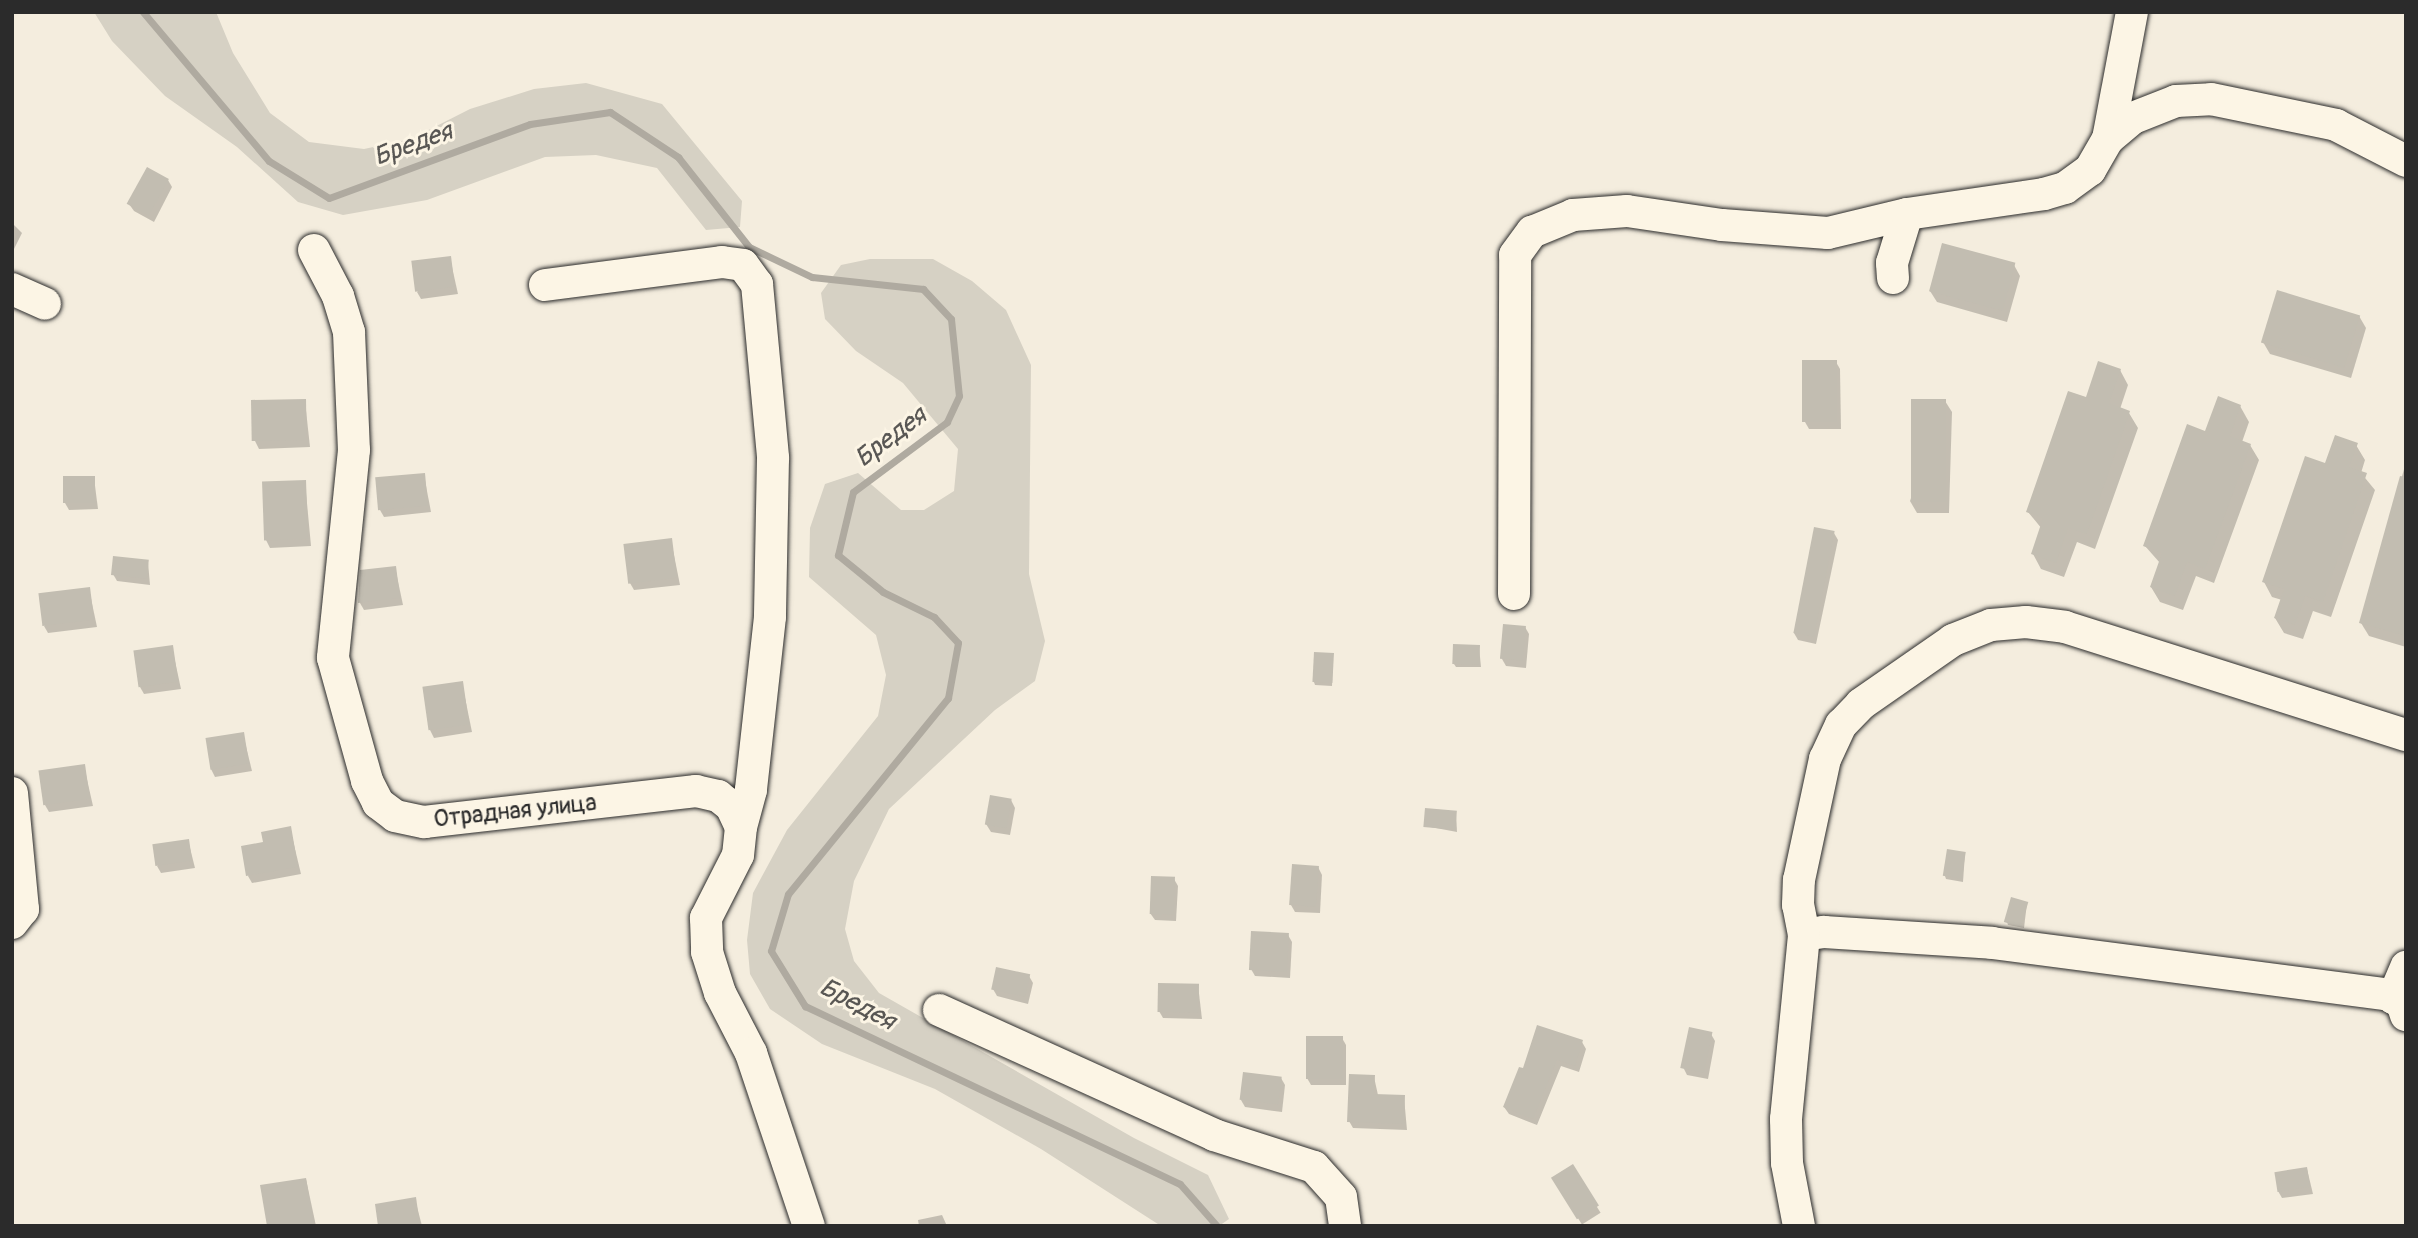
<!DOCTYPE html>
<meta charset="utf-8">
<style>
body{margin:0}
#map{position:relative;width:2418px;height:1238px;overflow:hidden;background:#f4edde;font-family:Pangolin,sans-serif}
div>[style]{position:absolute}
.green>*{inset:0;background:#d6d1c4}
.shadow>*{inset:0;background:#0003;transform-origin:0 0}
.stream>*{height:7px;margin:-3.5px;padding:0 3.5px;transform-origin:3.5px;border-radius:3.5px;background:#afaaa0}
.building>*{inset:0;background:#c2bdb1;transform-origin:0 0}
.roads{filter:drop-shadow(0 0 2px #2b2b2b) drop-shadow(0 0 2px #2b2b2b)}
.minor>*{height:32px;margin:-16px;padding:0 16px;transform-origin:16px;border-radius:16px;background:#fcf5e5}
span{translate:-50% -50%;white-space:nowrap;text-align:center;line-height:1.15;-webkit-text-stroke:6px #fcf5e5;paint-order:stroke}
.street-label{font-size:24px;color:#2b2b2b}
.water-label{font-size:26px;color:#595754;font-style:italic}
.frame{position:absolute;inset:0;border:14px solid #2b2b2b;pointer-events:none}
</style>
<div id="map">
<div class="green">
<i style="clip-path:polygon(94px 12px,216px 12px,233px 53px,270px 113px,309px 142px,364px 149px,411px 139px,470px 109px,534px 89px,586px 83px,662px 104px,742px 201px,740px 227px,706px 230px,657px 168px,596px 155px,545px 157px,427px 200px,343px 215px,298px 202px,237px 147px,165px 96px,112px 41px)"></i>
<i style="clip-path:polygon(870px 259px,933px 259px,972px 281px,1006px 310px,1031px 365px,1029px 574px,1045px 641px,1035px 681px,995px 710px,889px 809px,854px 881px,845px 929px,854px 961px,879px 993px,1134px 1138px,1208px 1175px,1229px 1219px,1219px 1226px,1161px 1226px,1041px 1149px,935px 1089px,822px 1044px,770px 1009px,750px 974px,747px 940px,753px 893px,787px 830px,878px 716px,886px 675px,876px 635px,809px 577px,810px 528px,825px 484px,858px 473px,901px 510px,924px 510px,954px 491px,958px 449px,903px 383px,856px 351px,825px 319px,821px 293px,841px 265px)"></i>
</div>
<div class="shadow">
<i style="clip-path:polygon(168px 180px,172px 187px,154px 222px,134px 211px,129px 204px)"></i>
<i style="clip-path:polygon(12px 223px,22px 233px,12px 253px)"></i>
<i style="clip-path:polygon(450px 258px,458px 294px,421px 299px,417px 292px)"></i>
<i style="clip-path:polygon(2014px 265px,2020px 276px,2007px 322px,1937px 302px,1930px 291px)"></i>
<i style="clip-path:polygon(2359px 316px,2366px 328px,2351px 378px,2270px 354px,2263px 342px)"></i>
<i style="clip-path:polygon(1836px 362px,1840px 369px,1841px 429px,1809px 429px,1805px 422px)"></i>
<i style="clip-path:polygon(2120px 370px,2128px 385px,2120px 409px,2129px 413px,2138px 428px,2095px 549px,2077px 542px,2064px 577px,2041px 569px,2033px 554px,2042px 529px,2028px 512px,2087px 400px)"></i>
<i style="clip-path:polygon(305px 401px,310px 447px,259px 449px,255px 441px)"></i>
<i style="clip-path:polygon(1945px 401px,1952px 412px,1949px 513px,1917px 513px,1910px 501px)"></i>
<i style="clip-path:polygon(2240px 406px,2249px 422px,2242px 442px,2250px 445px,2259px 460px,2214px 583px,2196px 576px,2183px 610px,2160px 602px,2151px 587px,2160px 563px,2145px 546px,2206px 433px)"></i>
<i style="clip-path:polygon(2356px 445px,2365px 460px,2361px 473px,2375px 490px,2331px 617px,2313px 611px,2303px 639px,2284px 633px,2275px 618px,2282px 600px,2272px 597px,2264px 582px,2326px 466px)"></i>
<i style="clip-path:polygon(2406px 462px,2406px 647px,2369px 636px,2361px 623px)"></i>
<i style="clip-path:polygon(424px 475px,431px 512px,384px 517px,380px 510px)"></i>
<i style="clip-path:polygon(94px 478px,98px 509px,69px 510px,65px 503px)"></i>
<i style="clip-path:polygon(305px 482px,311px 546px,270px 548px,266px 540px)"></i>
<i style="clip-path:polygon(1834px 533px,1838px 540px,1816px 644px,1798px 640px,1794px 633px)"></i>
<i style="clip-path:polygon(671px 540px,680px 585px,634px 590px,630px 583px)"></i>
<i style="clip-path:polygon(148px 562px,150px 585px,117px 581px,113px 574px)"></i>
<i style="clip-path:polygon(395px 567px,403px 605px,364px 610px,360px 603px,362px 571px)"></i>
<i style="clip-path:polygon(89px 589px,97px 627px,48px 633px,44px 626px)"></i>
<i style="clip-path:polygon(1525px 627px,1529px 634px,1526px 668px,1506px 666px,1502px 659px)"></i>
<i style="clip-path:polygon(172px 647px,181px 689px,144px 694px,140px 687px)"></i>
<i style="clip-path:polygon(1479px 647px,1481px 667px,1456px 667px,1454px 664px)"></i>
<i style="clip-path:polygon(1333px 654px,1332px 686px,1315px 685px,1314px 682px)"></i>
<i style="clip-path:polygon(462px 683px,472px 732px,434px 738px,430px 730px)"></i>
<i style="clip-path:polygon(243px 734px,252px 771px,215px 777px,211px 769px)"></i>
<i style="clip-path:polygon(84px 766px,93px 806px,49px 812px,45px 805px)"></i>
<i style="clip-path:polygon(1011px 800px,1015px 808px,1010px 835px,991px 832px,986px 824px)"></i>
<i style="clip-path:polygon(1456px 812px,1457px 832px,1425px 826px)"></i>
<i style="clip-path:polygon(290px 828px,301px 874px,252px 883px,248px 876px,265px 843px)"></i>
<i style="clip-path:polygon(188px 840px,195px 868px,161px 873px,157px 866px)"></i>
<i style="clip-path:polygon(1965px 854px,1963px 882px,1946px 879px,1945px 876px)"></i>
<i style="clip-path:polygon(1318px 867px,1322px 875px,1320px 913px,1295px 912px,1291px 905px)"></i>
<i style="clip-path:polygon(1174px 879px,1178px 886px,1176px 921px,1155px 920px,1150px 913px)"></i>
<i style="clip-path:polygon(2027px 903px,2024px 928px,2008px 925px,2007px 922px)"></i>
<i style="clip-path:polygon(1288px 935px,1292px 942px,1290px 978px,1255px 976px,1251px 969px)"></i>
<i style="clip-path:polygon(1029px 976px,1033px 983px,1028px 1004px,997px 996px,993px 989px)"></i>
<i style="clip-path:polygon(1198px 985px,1202px 1019px,1163px 1018px,1159px 1011px)"></i>
<i style="clip-path:polygon(1711px 1034px,1715px 1041px,1708px 1079px,1687px 1075px,1683px 1067px)"></i>
<i style="clip-path:polygon(1342px 1038px,1346px 1045px,1346px 1085px,1311px 1085px,1307px 1078px)"></i>
<i style="clip-path:polygon(1582px 1042px,1586px 1049px,1579px 1072px,1561px 1066px,1537px 1125px,1509px 1114px,1504px 1107px,1524px 1071px)"></i>
<i style="clip-path:polygon(1374px 1077px,1378px 1095px,1404px 1097px,1407px 1130px,1353px 1128px,1349px 1121px)"></i>
<i style="clip-path:polygon(1281px 1078px,1285px 1085px,1282px 1112px,1245px 1107px,1241px 1100px)"></i>
<i style="left:1572px;top:1167px;width:54px;height:22px;rotate:58deg"></i>
<i style="clip-path:polygon(2307px 1169px,2313px 1194px,2282px 1198px,2278px 1191px)"></i>
<i style="clip-path:polygon(306px 1179px,316px 1226px,269px 1226px)"></i>
<i style="clip-path:polygon(415px 1199px,422px 1226px,380px 1226px)"></i>
<i style="clip-path:polygon(942px 1215px,947px 1226px,919px 1226px,918px 1220px)"></i>
</div>
<div class="stream">
<i style="left:143px;top:12px;width:195px;rotate:49.8deg"></i>
<i style="left:269px;top:161px;width:70px;rotate:31.7deg"></i>
<i style="left:329px;top:198px;width:214px;rotate:-20.2deg"></i>
<i style="left:530px;top:124px;width:81px;rotate:-8.5deg"></i>
<i style="left:610px;top:112px;width:82px;rotate:33.5deg"></i>
<i style="left:678px;top:157px;width:115px;rotate:51.7deg"></i>
<i style="left:749px;top:247px;width:70px;rotate:25.5deg"></i>
<i style="left:812px;top:277px;width:112px;rotate:6.2deg"></i>
<i style="left:923px;top:289px;width:41px;rotate:47deg"></i>
<i style="left:951px;top:319px;width:77px;rotate:84.1deg"></i>
<i style="left:959px;top:396px;width:29px;rotate:115deg"></i>
<i style="left:947px;top:422px;width:117px;rotate:143.3deg"></i>
<i style="left:853px;top:492px;width:65px;rotate:103.4deg"></i>
<i style="left:838px;top:555px;width:58px;rotate:39.4deg"></i>
<i style="left:883px;top:592px;width:57px;rotate:26.1deg"></i>
<i style="left:934px;top:617px;width:35px;rotate:47deg"></i>
<i style="left:958px;top:643px;width:56px;rotate:100.3deg"></i>
<i style="left:948px;top:698px;width:253px;rotate:129.2deg"></i>
<i style="left:788px;top:894px;width:59px;rotate:106.6deg"></i>
<i style="left:771px;top:951px;width:65px;rotate:58.3deg"></i>
<i style="left:805px;top:1006px;width:415px;rotate:25.4deg"></i>
<i style="left:1180px;top:1184px;width:56px;rotate:48.6deg"></i>
</div>
<div class="building">
<i style="left:147px;top:167px;width:25px;height:42px;rotate:29deg"></i>
<i style="left:1942px;top:243px;width:76px;height:50px;rotate:15deg"></i>
<i style="left:451px;top:256px;width:31px;height:40px;rotate:83deg"></i>
<i style="left:2277px;top:290px;width:87px;height:55px;rotate:17deg"></i>
<i style="left:1802px;top:360px;width:35px;height:62px"></i>
<i style="clip-path:polygon(2098px 361px,2121px 369px,2109px 403px,2130px 411px,2087px 534px,2068px 528px,2056px 563px,2031px 554px,2043px 518px,2026px 512px,2068px 391px,2086px 397px)"></i>
<i style="clip-path:polygon(2218px 396px,2241px 405px,2230px 436px,2251px 444px,2205px 569px,2187px 562px,2175px 596px,2150px 587px,2162px 553px,2143px 546px,2187px 424px,2205px 431px)"></i>
<i style="left:306px;top:399px;width:41px;height:55px;rotate:89deg"></i>
<i style="left:1911px;top:399px;width:35px;height:103px"></i>
<i style="clip-path:polygon(2335px 435px,2358px 443px,2349px 467px,2367px 473px,2323px 602px,2305px 596px,2295px 625px,2274px 618px,2284px 589px,2262px 582px,2305px 456px,2325px 463px)"></i>
<i style="left:425px;top:473px;width:33px;height:50px;rotate:85deg"></i>
<i style="left:95px;top:476px;width:27px;height:32px;rotate:90deg"></i>
<i style="clip-path:polygon(2400px 476px,2406px 477px,2406px 636px,2359px 623px)"></i>
<i style="left:306px;top:480px;width:59px;height:44px;rotate:88deg"></i>
<i style="left:1814px;top:527px;width:21px;height:108px;rotate:11deg"></i>
<i style="left:672px;top:538px;width:40px;height:49px;rotate:83deg"></i>
<i style="left:113px;top:556px;width:36px;height:19px;rotate:6deg"></i>
<i style="clip-path:polygon(396px 566px,400px 598px,358px 603px,360px 570px)"></i>
<i style="left:90px;top:587px;width:33px;height:52px;rotate:83deg"></i>
<i style="left:1503px;top:624px;width:23px;height:35px;rotate:5deg"></i>
<i style="left:1453px;top:644px;width:27px;height:20px;rotate:2deg"></i>
<i style="left:173px;top:645px;width:37px;height:40px;rotate:82deg"></i>
<i style="left:1314px;top:652px;width:20px;height:30px;rotate:3deg"></i>
<i style="left:463px;top:681px;width:44px;height:41px;rotate:82deg"></i>
<i style="left:244px;top:732px;width:32px;height:39px;rotate:81deg"></i>
<i style="left:85px;top:764px;width:35px;height:47px;rotate:82deg"></i>
<i style="left:990px;top:795px;width:22px;height:30px;rotate:10deg"></i>
<i style="left:1425px;top:808px;width:32px;height:19px;rotate:5deg"></i>
<i style="clip-path:polygon(291px 826px,298px 867px,246px 876px,241px 846px,263px 842px,261px 832px)"></i>
<i style="left:189px;top:839px;width:22px;height:37px;rotate:82deg"></i>
<i style="left:1947px;top:849px;width:19px;height:27px;rotate:9deg"></i>
<i style="left:1292px;top:864px;width:27px;height:41px;rotate:4deg"></i>
<i style="left:1151px;top:876px;width:24px;height:38px;rotate:2deg"></i>
<i style="left:2011px;top:897px;width:18px;height:26px;rotate:16deg"></i>
<i style="left:1251px;top:931px;width:38px;height:39px;rotate:3deg"></i>
<i style="left:996px;top:967px;width:35px;height:23px;rotate:12deg"></i>
<i style="left:1158px;top:983px;width:41px;height:29px;rotate:1deg"></i>
<i style="clip-path:polygon(1537px 1025px,1583px 1040px,1575px 1066px,1557px 1060px,1533px 1119px,1503px 1107px,1519px 1067px,1523px 1068px)"></i>
<i style="left:1689px;top:1027px;width:24px;height:42px;rotate:12deg"></i>
<i style="left:1306px;top:1036px;width:37px;height:43px"></i>
<i style="left:1243px;top:1072px;width:39px;height:28px;rotate:7deg"></i>
<i style="clip-path:polygon(1349px 1074px,1375px 1075px,1374px 1094px,1405px 1095px,1404px 1124px,1347px 1122px)"></i>
<i style="left:1573px;top:1164px;width:49px;height:26px;rotate:58deg"></i>
<i style="left:2307px;top:1167px;width:20px;height:33px;rotate:81deg"></i>
<i style="clip-path:polygon(306px 1178px,314px 1226px,267px 1226px,260px 1185px)"></i>
<i style="clip-path:polygon(416px 1197px,420px 1226px,378px 1226px,375px 1204px)"></i>
</div>
<div class="roads">
<div class="minor">
<i style="left:2108px;top:139px;width:129px;rotate:-79.3deg"></i>
<i style="left:314px;top:250px;width:52px;rotate:62.4deg"></i>
<i style="left:338px;top:296px;width:38px;rotate:73deg"></i>
<i style="left:349px;top:332px;width:118px;rotate:87.6deg"></i>
<i style="left:354px;top:450px;width:209px;rotate:95.8deg"></i>
<i style="left:333px;top:658px;width:128px;rotate:74.5deg"></i>
<i style="left:367px;top:781px;width:25px;rotate:63deg"></i>
<i style="left:378px;top:803px;width:21px;rotate:37deg"></i>
<i style="left:395px;top:816px;width:30px;rotate:12deg"></i>
<i style="left:424px;top:822px;width:274px;rotate:-6.5deg"></i>
<i style="left:696px;top:791px;width:23px;rotate:13deg"></i>
<i style="left:718px;top:796px;width:16px;rotate:38deg"></i>
<i style="left:731px;top:806px;width:23px;rotate:65deg"></i>
<i style="left:741px;top:827px;width:28px;rotate:96deg"></i>
<i style="left:738px;top:855px;width:71px;rotate:116.9deg"></i>
<i style="left:706px;top:918px;width:34px;rotate:88deg"></i>
<i style="left:707px;top:952px;width:43px;rotate:72.4deg"></i>
<i style="left:720px;top:993px;width:68px;rotate:62.7deg"></i>
<i style="left:751px;top:1053px;width:182px;rotate:71.5deg"></i>
<i style="left:1893px;top:278px;width:15px;rotate:-94deg"></i>
<i style="left:1892px;top:263px;width:51px;rotate:-73deg"></i>
<i style="left:545px;top:285px;width:178px;rotate:-7.4deg"></i>
<i style="left:722px;top:262px;width:21px;rotate:8deg"></i>
<i style="left:743px;top:265px;width:24px;rotate:54deg"></i>
<i style="left:757px;top:284px;width:175px;rotate:84.7deg"></i>
<i style="left:773px;top:458px;width:159px;rotate:91.1deg"></i>
<i style="left:770px;top:617px;width:174px;rotate:96.3deg"></i>
<i style="left:751px;top:790px;width:38px;rotate:105deg"></i>
<i style="left:12px;top:289px;width:36px;rotate:24deg"></i>
<i style="left:1514px;top:594px;width:339px;rotate:-89.8deg"></i>
<i style="left:1515px;top:255px;width:29px;rotate:-54deg"></i>
<i style="left:1532px;top:232px;width:44px;rotate:-22.5deg"></i>
<i style="left:1573px;top:215px;width:54px;rotate:-4.2deg"></i>
<i style="left:1627px;top:211px;width:96px;rotate:8.4deg"></i>
<i style="left:1722px;top:225px;width:106px;rotate:4.3deg"></i>
<i style="left:1828px;top:233px;width:81px;rotate:-13.5deg"></i>
<i style="left:1907px;top:214px;width:138px;rotate:-8.3deg"></i>
<i style="left:2044px;top:194px;width:22px;rotate:-16deg"></i>
<i style="left:2065px;top:188px;width:31px;rotate:-36deg"></i>
<i style="left:2090px;top:170px;width:36px;rotate:-60deg"></i>
<i style="left:2108px;top:139px;width:33px;rotate:-40deg"></i>
<i style="left:2133px;top:118px;width:46px;rotate:-21.6deg"></i>
<i style="left:2176px;top:101px;width:35px;rotate:-3deg"></i>
<i style="left:2211px;top:99px;width:128px;rotate:11.7deg"></i>
<i style="left:2336px;top:125px;width:79px;rotate:27.2deg"></i>
<i style="left:12px;top:793px;width:117px;rotate:84.6deg"></i>
<i style="left:23px;top:909px;width:18px;rotate:128deg"></i>
<i style="left:1804px;top:935px;width:20px;rotate:-9deg"></i>
<i style="left:1824px;top:932px;width:168px;rotate:3.7deg"></i>
<i style="left:1992px;top:943px;width:398px;rotate:7.4deg"></i>
<i style="left:2387px;top:994px;width:17px;rotate:31deg"></i>
<i style="left:2402px;top:1003px;width:13px;rotate:72deg"></i>
<i style="left:2393px;top:998px;width:34px;rotate:-67deg"></i>
<i style="left:939px;top:1010px;width:302px;rotate:24.4deg"></i>
<i style="left:1214px;top:1135px;width:105px;rotate:17.7deg"></i>
<i style="left:1314px;top:1167px;width:40px;rotate:48deg"></i>
<i style="left:1341px;top:1197px;width:29px;rotate:82deg"></i>
<i style="left:1799px;top:1226px;width:64px;rotate:-100.8deg"></i>
<i style="left:1787px;top:1163px;width:44px;rotate:-91.3deg"></i>
<i style="left:1786px;top:1119px;width:185px;rotate:-84.4deg"></i>
<i style="left:1804px;top:935px;width:31px;rotate:-101deg"></i>
<i style="left:1798px;top:905px;width:25px;rotate:-88deg"></i>
<i style="left:1799px;top:880px;width:124px;rotate:-77.9deg"></i>
<i style="left:1825px;top:759px;width:38px;rotate:-65deg"></i>
<i style="left:1841px;top:725px;width:29px;rotate:-46deg"></i>
<i style="left:1861px;top:704px;width:112px;rotate:-34.8deg"></i>
<i style="left:1953px;top:640px;width:41px;rotate:-21.5deg"></i>
<i style="left:1991px;top:625px;width:35px;rotate:-5deg"></i>
<i style="left:2026px;top:622px;width:39px;rotate:7deg"></i>
<i style="left:2065px;top:627px;width:358px;rotate:17.6deg"></i>
</div>
</div>
<div class="street-label">
<span style="left:515px;top:811px;rotate:-6deg">Отрадная улица</span>
</div>
<div class="water-label">
<span style="left:413px;top:145px;rotate:-20deg">Бредея</span>
<span style="left:891px;top:438px;rotate:-37deg">Бредея</span>
<span style="left:857px;top:1005px;rotate:28deg">Бредея</span>
</div>
<div class="frame"></div>
</div>
